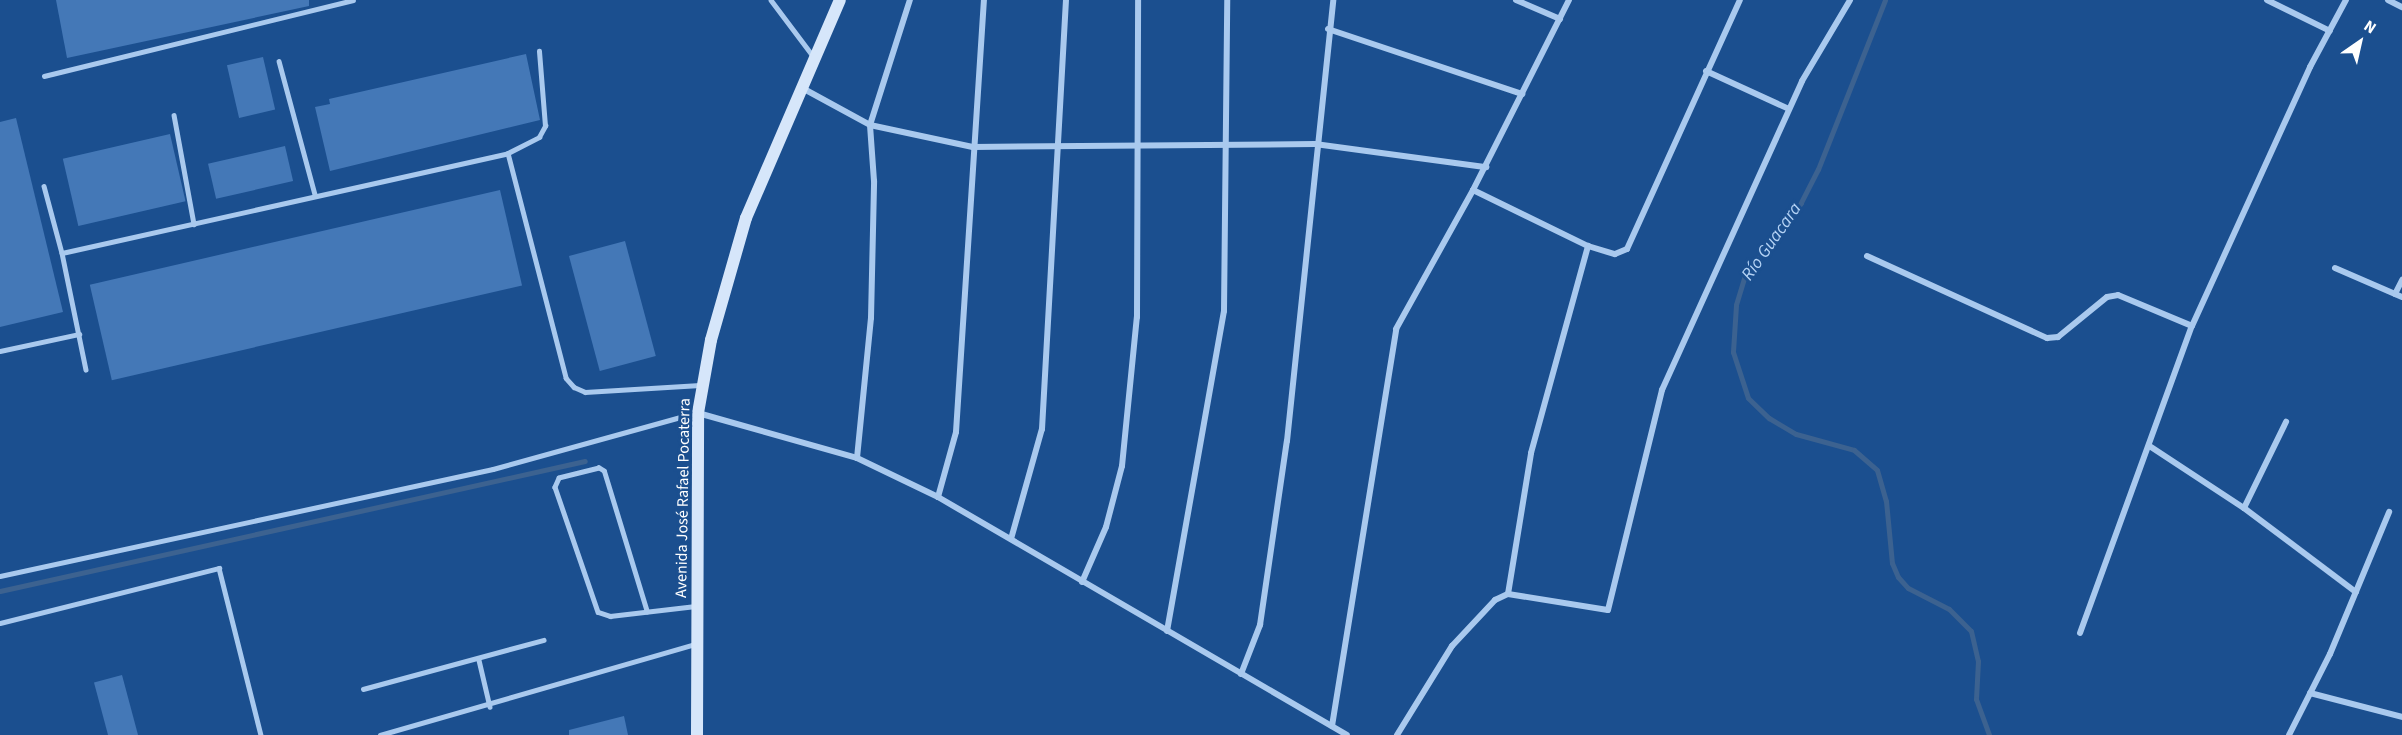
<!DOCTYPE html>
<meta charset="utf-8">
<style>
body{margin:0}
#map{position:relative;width:2402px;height:735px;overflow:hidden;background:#1b4f8f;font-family:"Source Sans 3",sans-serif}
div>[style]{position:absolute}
.stream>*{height:5px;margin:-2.5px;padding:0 2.5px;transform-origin:2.5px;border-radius:2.5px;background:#3c6290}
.building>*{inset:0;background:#4478b7;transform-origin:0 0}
.lane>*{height:4.5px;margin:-2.25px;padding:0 2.25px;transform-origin:2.25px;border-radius:2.25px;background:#a9c9ee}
.street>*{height:6px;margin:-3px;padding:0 3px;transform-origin:3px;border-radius:3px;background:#a9c9ee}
.secondary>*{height:12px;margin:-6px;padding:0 6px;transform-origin:6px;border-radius:6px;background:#d6e6fa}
span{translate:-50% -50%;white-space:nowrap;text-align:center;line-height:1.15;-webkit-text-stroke:6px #1b4f8f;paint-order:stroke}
.street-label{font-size:16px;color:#fff}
.water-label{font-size:18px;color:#b5d3f5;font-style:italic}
.north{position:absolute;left:2330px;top:12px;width:60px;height:60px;-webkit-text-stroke:4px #1b4f8f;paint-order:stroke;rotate:34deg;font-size:16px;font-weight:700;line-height:24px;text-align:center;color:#fff}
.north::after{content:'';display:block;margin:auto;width:21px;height:27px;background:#fff;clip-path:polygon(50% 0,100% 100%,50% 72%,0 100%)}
</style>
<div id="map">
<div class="stream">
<i style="left:1885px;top:0;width:182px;rotate:111.6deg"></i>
<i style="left:1818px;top:169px;width:38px;rotate:117deg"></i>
<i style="left:1801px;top:203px;width:91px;rotate:127.9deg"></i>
<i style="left:1745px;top:275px;width:31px;rotate:107deg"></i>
<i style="left:1736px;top:305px;width:47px;rotate:93.7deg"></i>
<i style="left:1733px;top:352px;width:48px;rotate:71.9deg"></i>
<i style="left:1748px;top:398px;width:29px;rotate:44deg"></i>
<i style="left:1769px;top:418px;width:31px;rotate:31deg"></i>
<i style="left:1796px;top:434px;width:60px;rotate:15.4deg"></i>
<i style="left:1854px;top:450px;width:30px;rotate:41deg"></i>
<i style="left:1877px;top:470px;width:32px;rotate:74deg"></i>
<i style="left:1886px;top:501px;width:62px;rotate:84.5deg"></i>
<i style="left:1892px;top:563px;width:15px;rotate:67deg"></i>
<i style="left:1898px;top:577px;width:15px;rotate:48deg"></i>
<i style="left:1908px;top:588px;width:46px;rotate:27.1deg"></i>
<i style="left:1949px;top:609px;width:31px;rotate:45deg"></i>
<i style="left:1971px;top:631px;width:31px;rotate:77deg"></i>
<i style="left:1978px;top:661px;width:38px;rotate:93deg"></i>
<i style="left:1976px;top:699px;width:38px;rotate:70deg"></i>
<i style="left:0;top:591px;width:599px;rotate:-12.53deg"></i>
</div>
<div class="building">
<i style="clip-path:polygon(56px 0,309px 0,309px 6px,67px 58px)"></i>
<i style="clip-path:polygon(526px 54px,540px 120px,330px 171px,315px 107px,330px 104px,329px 99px)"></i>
<i style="left:263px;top:57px;width:54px;height:37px;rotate:77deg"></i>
<i style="clip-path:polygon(16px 118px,63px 312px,0 327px,0 122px)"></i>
<i style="left:170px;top:134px;width:69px;height:110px;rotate:77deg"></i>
<i style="left:285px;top:146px;width:36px;height:79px;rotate:77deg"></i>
<i style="left:500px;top:190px;width:98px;height:421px;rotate:77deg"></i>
<i style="left:625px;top:241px;width:119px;height:58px;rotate:75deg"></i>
<i style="left:122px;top:675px;width:62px;height:29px;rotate:75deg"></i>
<i style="clip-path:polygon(624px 716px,628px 735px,569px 735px,569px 730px)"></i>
</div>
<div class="lane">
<i style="left:771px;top:0;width:70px;rotate:53.1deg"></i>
<i style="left:279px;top:61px;width:138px;rotate:74.9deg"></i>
<i style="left:44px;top:76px;width:318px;rotate:-13.8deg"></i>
<i style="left:174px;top:115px;width:111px;rotate:79.6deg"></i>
<i style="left:508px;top:153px;width:35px;rotate:-27deg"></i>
<i style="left:539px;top:137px;width:13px;rotate:-61deg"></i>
<i style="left:545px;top:126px;width:75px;rotate:-94.6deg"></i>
<i style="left:44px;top:186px;width:69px;rotate:75deg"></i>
<i style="left:62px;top:253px;width:457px;rotate:-12.6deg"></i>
<i style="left:508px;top:153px;width:232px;rotate:75.5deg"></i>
<i style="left:566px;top:378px;width:12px;rotate:48deg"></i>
<i style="left:574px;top:387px;width:12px;rotate:24deg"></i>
<i style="left:585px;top:392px;width:115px;rotate:-3.5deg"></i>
<i style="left:62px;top:253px;width:119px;rotate:78.4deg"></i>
<i style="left:0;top:351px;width:81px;rotate:-12.1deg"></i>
<i style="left:0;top:576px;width:504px;rotate:-12.25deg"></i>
<i style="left:493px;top:469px;width:210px;rotate:-15.5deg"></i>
<i style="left:647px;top:612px;width:147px;rotate:-107deg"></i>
<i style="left:604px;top:471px;width:6px;rotate:-149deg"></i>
<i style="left:599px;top:468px;width:41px;rotate:166deg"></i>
<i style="left:559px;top:478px;width:10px;rotate:114deg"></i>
<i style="left:555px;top:487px;width:132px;rotate:71deg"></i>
<i style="left:598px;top:612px;width:13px;rotate:18deg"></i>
<i style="left:610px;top:616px;width:88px;rotate:-6.6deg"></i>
<i style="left:0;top:623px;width:226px;rotate:-14.1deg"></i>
<i style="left:219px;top:568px;width:172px;rotate:75.9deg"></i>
<i style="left:479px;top:660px;width:48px;rotate:76.8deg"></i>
<i style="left:363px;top:689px;width:187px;rotate:-15.2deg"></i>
<i style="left:380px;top:735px;width:328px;rotate:-16.1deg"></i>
</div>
<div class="street">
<i style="left:1516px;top:0;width:48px;rotate:23.4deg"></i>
<i style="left:2267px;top:0;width:70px;rotate:26.2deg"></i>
<i style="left:2388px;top:0;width:16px;rotate:27deg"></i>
<i style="left:1328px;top:29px;width:205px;rotate:18.5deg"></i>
<i style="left:1706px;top:71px;width:91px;rotate:24.6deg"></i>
<i style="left:804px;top:89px;width:75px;rotate:28.6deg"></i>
<i style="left:870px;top:125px;width:105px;rotate:12.1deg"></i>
<i style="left:973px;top:147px;width:342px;rotate:-0.5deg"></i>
<i style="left:1315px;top:144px;width:173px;rotate:7.7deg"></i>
<i style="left:1473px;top:190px;width:128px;rotate:26deg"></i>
<i style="left:1588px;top:246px;width:28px;rotate:17deg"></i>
<i style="left:1615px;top:254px;width:13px;rotate:-23deg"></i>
<i style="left:1627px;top:249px;width:273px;rotate:-65.6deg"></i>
<i style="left:1867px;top:256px;width:198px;rotate:24.5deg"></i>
<i style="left:2047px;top:338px;width:11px;rotate:-5deg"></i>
<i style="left:2058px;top:337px;width:63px;rotate:-39.2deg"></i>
<i style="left:2107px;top:297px;width:11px;rotate:-10deg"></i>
<i style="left:2118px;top:295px;width:80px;rotate:22.7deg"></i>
<i style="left:2192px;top:326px;width:285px;rotate:-65.5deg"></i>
<i style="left:2310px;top:67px;width:76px;rotate:-61.8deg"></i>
<i style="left:2335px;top:268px;width:73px;rotate:23.4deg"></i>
<i style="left:2395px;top:294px;width:16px;rotate:-63deg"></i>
<i style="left:698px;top:413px;width:165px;rotate:15.8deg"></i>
<i style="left:857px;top:458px;width:90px;rotate:25.7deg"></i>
<i style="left:938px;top:497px;width:473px;rotate:30.2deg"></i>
<i style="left:2151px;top:447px;width:111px;rotate:33.3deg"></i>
<i style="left:2244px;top:508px;width:140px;rotate:36.9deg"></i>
<i style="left:857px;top:458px;width:141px;rotate:-84.3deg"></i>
<i style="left:871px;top:318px;width:137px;rotate:-88.7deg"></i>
<i style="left:874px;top:181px;width:56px;rotate:-94.1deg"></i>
<i style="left:870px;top:125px;width:131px;rotate:-72.3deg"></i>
<i style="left:938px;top:497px;width:67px;rotate:-74.5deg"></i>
<i style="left:956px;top:432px;width:433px;rotate:-86.3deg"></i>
<i style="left:2244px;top:508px;width:96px;rotate:-64deg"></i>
<i style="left:1011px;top:539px;width:114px;rotate:-74.3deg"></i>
<i style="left:1042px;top:429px;width:430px;rotate:-86.8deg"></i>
<i style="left:1082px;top:582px;width:60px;rotate:-66.4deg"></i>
<i style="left:1106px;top:527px;width:63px;rotate:-75.3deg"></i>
<i style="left:1122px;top:466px;width:150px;rotate:-84.3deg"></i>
<i style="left:1137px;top:317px;width:317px;rotate:-89.8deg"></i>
<i style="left:1508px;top:594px;width:143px;rotate:-80.7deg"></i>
<i style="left:1531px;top:453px;width:215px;rotate:-74.6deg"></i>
<i style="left:1167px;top:631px;width:325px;rotate:-79.9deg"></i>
<i style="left:1224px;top:311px;width:311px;rotate:-89.4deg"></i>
<i style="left:2080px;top:633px;width:327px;rotate:-70deg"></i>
<i style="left:1241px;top:674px;width:53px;rotate:-68.8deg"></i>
<i style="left:1260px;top:625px;width:186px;rotate:-81.7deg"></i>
<i style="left:1287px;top:441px;width:443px;rotate:-84deg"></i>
<i style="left:2310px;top:693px;width:95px;rotate:14.6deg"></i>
<i style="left:1332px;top:726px;width:402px;rotate:-80.8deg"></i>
<i style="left:1396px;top:329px;width:159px;rotate:-61deg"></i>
<i style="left:1473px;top:190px;width:213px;rotate:-63.2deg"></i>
<i style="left:1397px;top:735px;width:105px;rotate:-58.3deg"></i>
<i style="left:1452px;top:646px;width:63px;rotate:-46.9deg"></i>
<i style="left:1495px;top:600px;width:14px;rotate:-25deg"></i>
<i style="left:1508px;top:594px;width:101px;rotate:9.1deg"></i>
<i style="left:1608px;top:610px;width:227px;rotate:-76.2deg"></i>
<i style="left:1662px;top:390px;width:339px;rotate:-65.6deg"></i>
<i style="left:1802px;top:81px;width:94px;rotate:-59.3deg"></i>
<i style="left:2289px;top:735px;width:91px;rotate:-63.2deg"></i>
<i style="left:2330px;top:654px;width:154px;rotate:-67.4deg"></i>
</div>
<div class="secondary">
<i style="left:697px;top:735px;width:322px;rotate:-89.8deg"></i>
<i style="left:698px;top:413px;width:74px;rotate:-79.9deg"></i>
<i style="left:711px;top:340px;width:127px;rotate:-74deg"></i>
<i style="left:746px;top:218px;width:237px;rotate:-66.7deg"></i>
</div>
<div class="street-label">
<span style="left:683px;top:498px;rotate:-89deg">Avenida José Rafael Pocaterra</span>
</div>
<div class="water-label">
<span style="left:1772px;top:242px;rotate:-55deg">Río Guacara</span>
</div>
<div class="north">N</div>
</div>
